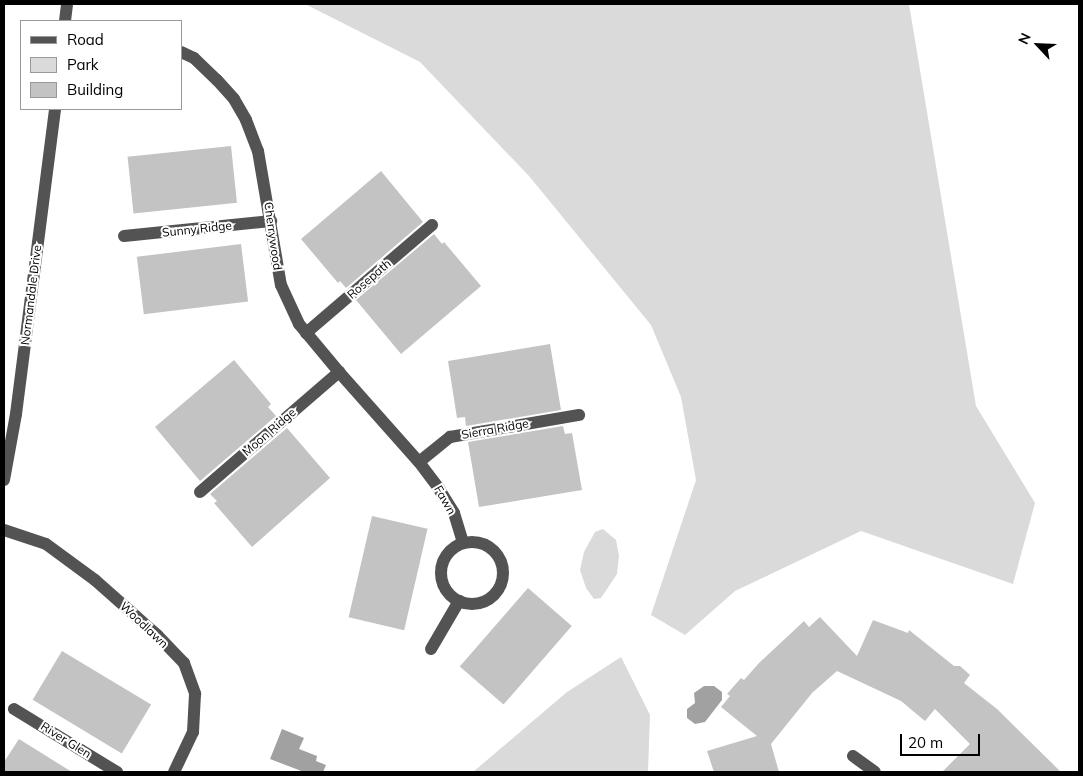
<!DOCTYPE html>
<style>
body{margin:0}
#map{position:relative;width:1083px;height:776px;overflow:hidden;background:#fff;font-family:Mulish,sans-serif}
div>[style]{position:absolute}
.green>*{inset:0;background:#dadada}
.water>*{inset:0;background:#a1a1a1}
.building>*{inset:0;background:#c3c3c3;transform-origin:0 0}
.minor>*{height:12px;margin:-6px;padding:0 6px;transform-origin:6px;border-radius:6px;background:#535353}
.minor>.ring{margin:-6px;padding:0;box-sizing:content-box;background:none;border:12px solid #535353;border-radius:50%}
span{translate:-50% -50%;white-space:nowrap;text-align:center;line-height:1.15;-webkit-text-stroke:4px #fff;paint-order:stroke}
.street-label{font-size:12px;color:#000}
.frame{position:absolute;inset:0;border:5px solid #000;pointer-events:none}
.legend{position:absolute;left:20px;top:20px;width:162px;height:90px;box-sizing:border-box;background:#fff;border:1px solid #999;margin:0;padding:6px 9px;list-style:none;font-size:15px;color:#000}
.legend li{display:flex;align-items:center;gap:10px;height:25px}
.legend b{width:25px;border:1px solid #999}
.north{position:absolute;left:1013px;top:20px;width:50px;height:50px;-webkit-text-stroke:4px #fff;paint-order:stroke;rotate:295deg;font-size:14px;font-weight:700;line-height:20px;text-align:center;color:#000}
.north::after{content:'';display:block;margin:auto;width:18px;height:22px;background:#000;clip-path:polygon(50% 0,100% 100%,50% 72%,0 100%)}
.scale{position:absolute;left:900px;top:734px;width:80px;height:22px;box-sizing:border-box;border:2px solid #000;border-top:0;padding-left:6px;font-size:15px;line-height:18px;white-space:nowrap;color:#000;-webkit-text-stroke:4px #fff;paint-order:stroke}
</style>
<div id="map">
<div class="green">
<i style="clip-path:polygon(305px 4px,909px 4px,976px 406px,1035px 503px,1013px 584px,861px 531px,735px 591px,685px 635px,651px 615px,696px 480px,681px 397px,651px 325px,529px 176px,420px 62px)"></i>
<i style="clip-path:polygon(603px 529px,616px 540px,619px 556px,617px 574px,601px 598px,594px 599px,586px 588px,580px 570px,584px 552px,595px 532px)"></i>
<i style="clip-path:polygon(621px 657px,650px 715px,648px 772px,473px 772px,567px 692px)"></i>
</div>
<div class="water">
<i style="clip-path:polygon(704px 686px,714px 686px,722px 692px,722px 700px,705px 722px,695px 724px,687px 718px,687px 709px,695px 703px,694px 693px)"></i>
<i style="clip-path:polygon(282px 729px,304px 738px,299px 749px,317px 756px,316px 761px,326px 765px,323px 772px,304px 772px,270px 759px)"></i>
</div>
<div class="building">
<i style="left:231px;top:146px;width:57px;height:104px;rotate:84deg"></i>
<i style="clip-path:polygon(381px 171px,423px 222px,346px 288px,340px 281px,338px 283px,301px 239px)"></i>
<i style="clip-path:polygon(434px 234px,442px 244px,444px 242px,481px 286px,401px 354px,356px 300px)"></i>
<i style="left:241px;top:244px;width:58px;height:105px;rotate:83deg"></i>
<i style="clip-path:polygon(550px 344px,561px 410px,466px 426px,465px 417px,457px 418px,448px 361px)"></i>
<i style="clip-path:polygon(234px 360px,271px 404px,268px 407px,276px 416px,200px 481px,155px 427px)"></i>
<i style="clip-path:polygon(563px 426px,565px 434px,572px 433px,582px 490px,479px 507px,468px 442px)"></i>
<i style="clip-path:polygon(287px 428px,330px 478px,252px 547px,214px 503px,217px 501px,210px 494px)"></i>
<i style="left:372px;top:516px;width:57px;height:104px;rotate:13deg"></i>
<i style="left:528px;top:588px;width:58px;height:104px;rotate:41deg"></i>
<i style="clip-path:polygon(820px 617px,857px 656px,873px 620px,908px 633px,909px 630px,954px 666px,960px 666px,970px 675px,964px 683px,997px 709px,1061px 772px,942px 772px,970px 744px,935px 709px,925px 721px,901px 701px,837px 671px,812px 693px,771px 744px,779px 772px,714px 772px,707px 751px,757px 736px,721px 707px,730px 696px,727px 694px,741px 678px,744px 680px,759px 663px,804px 621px,809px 627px)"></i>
<i style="left:62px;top:651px;width:104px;height:57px;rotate:31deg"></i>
<i style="clip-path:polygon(19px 739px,72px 772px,4px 772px,4px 762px)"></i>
</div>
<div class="minor">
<i style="left:65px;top:21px;width:17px;rotate:-83deg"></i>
<i style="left:181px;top:52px;width:14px;rotate:25deg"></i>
<i style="left:194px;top:58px;width:32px;rotate:44deg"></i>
<i style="left:217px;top:80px;width:25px;rotate:48deg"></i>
<i style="left:234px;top:99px;width:24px;rotate:60deg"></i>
<i style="left:246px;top:120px;width:33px;rotate:69deg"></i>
<i style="left:258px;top:151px;width:136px;rotate:80.3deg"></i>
<i style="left:281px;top:285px;width:43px;rotate:65.2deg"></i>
<i style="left:299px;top:324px;width:62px;rotate:50.2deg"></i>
<i style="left:339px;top:372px;width:120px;rotate:48.4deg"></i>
<i style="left:419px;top:462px;width:34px;rotate:53deg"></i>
<i style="left:439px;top:489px;width:28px;rotate:58deg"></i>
<i style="left:454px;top:513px;width:31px;rotate:73deg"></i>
<i style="left:124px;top:236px;width:148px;rotate:-5.8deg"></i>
<i style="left:306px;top:333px;width:166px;rotate:-40.6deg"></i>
<i style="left:419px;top:462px;width:40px;rotate:-39deg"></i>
<i style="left:450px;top:437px;width:131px;rotate:-9.7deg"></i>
<i style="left:4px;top:480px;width:67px;rotate:-79.7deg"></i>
<i style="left:16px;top:414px;width:307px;rotate:-82.7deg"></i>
<i style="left:200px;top:492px;width:184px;rotate:-40.8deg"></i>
<i style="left:4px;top:530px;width:44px;rotate:18.4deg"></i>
<i style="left:46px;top:544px;width:61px;rotate:36.3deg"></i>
<i style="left:95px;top:580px;width:83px;rotate:41.6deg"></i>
<i style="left:157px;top:635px;width:39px;rotate:46deg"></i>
<i style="left:184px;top:663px;width:33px;rotate:70deg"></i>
<i style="left:195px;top:694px;width:38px;rotate:93deg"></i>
<i style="left:193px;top:732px;width:44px;rotate:115.4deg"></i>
<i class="ring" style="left:441px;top:542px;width:50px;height:50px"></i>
<i style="left:431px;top:649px;width:56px;rotate:-59.7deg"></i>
<i style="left:14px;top:709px;width:121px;rotate:31.5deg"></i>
<i style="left:853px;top:756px;width:27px;rotate:36deg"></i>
</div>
<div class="street-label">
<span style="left:197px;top:229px;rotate:-6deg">Sunny Ridge</span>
<span style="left:273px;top:236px;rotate:82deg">Cherrywood</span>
<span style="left:369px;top:279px;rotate:-41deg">Rosepath</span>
<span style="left:31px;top:295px;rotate:-83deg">Normandale Drive</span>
<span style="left:495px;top:429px;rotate:-10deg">Sierra Ridge</span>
<span style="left:269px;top:432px;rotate:-41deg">Moon Ridge</span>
<span style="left:445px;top:500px;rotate:60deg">Fawn</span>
<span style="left:144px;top:625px;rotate:43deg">Woodlawn</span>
<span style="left:66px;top:740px;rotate:32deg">River Glen</span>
</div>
<div class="frame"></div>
<ul class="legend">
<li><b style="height:6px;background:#535353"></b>Road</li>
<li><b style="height:14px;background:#dadada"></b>Park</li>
<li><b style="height:14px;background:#c3c3c3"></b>Building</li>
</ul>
<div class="north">N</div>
<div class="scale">20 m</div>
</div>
